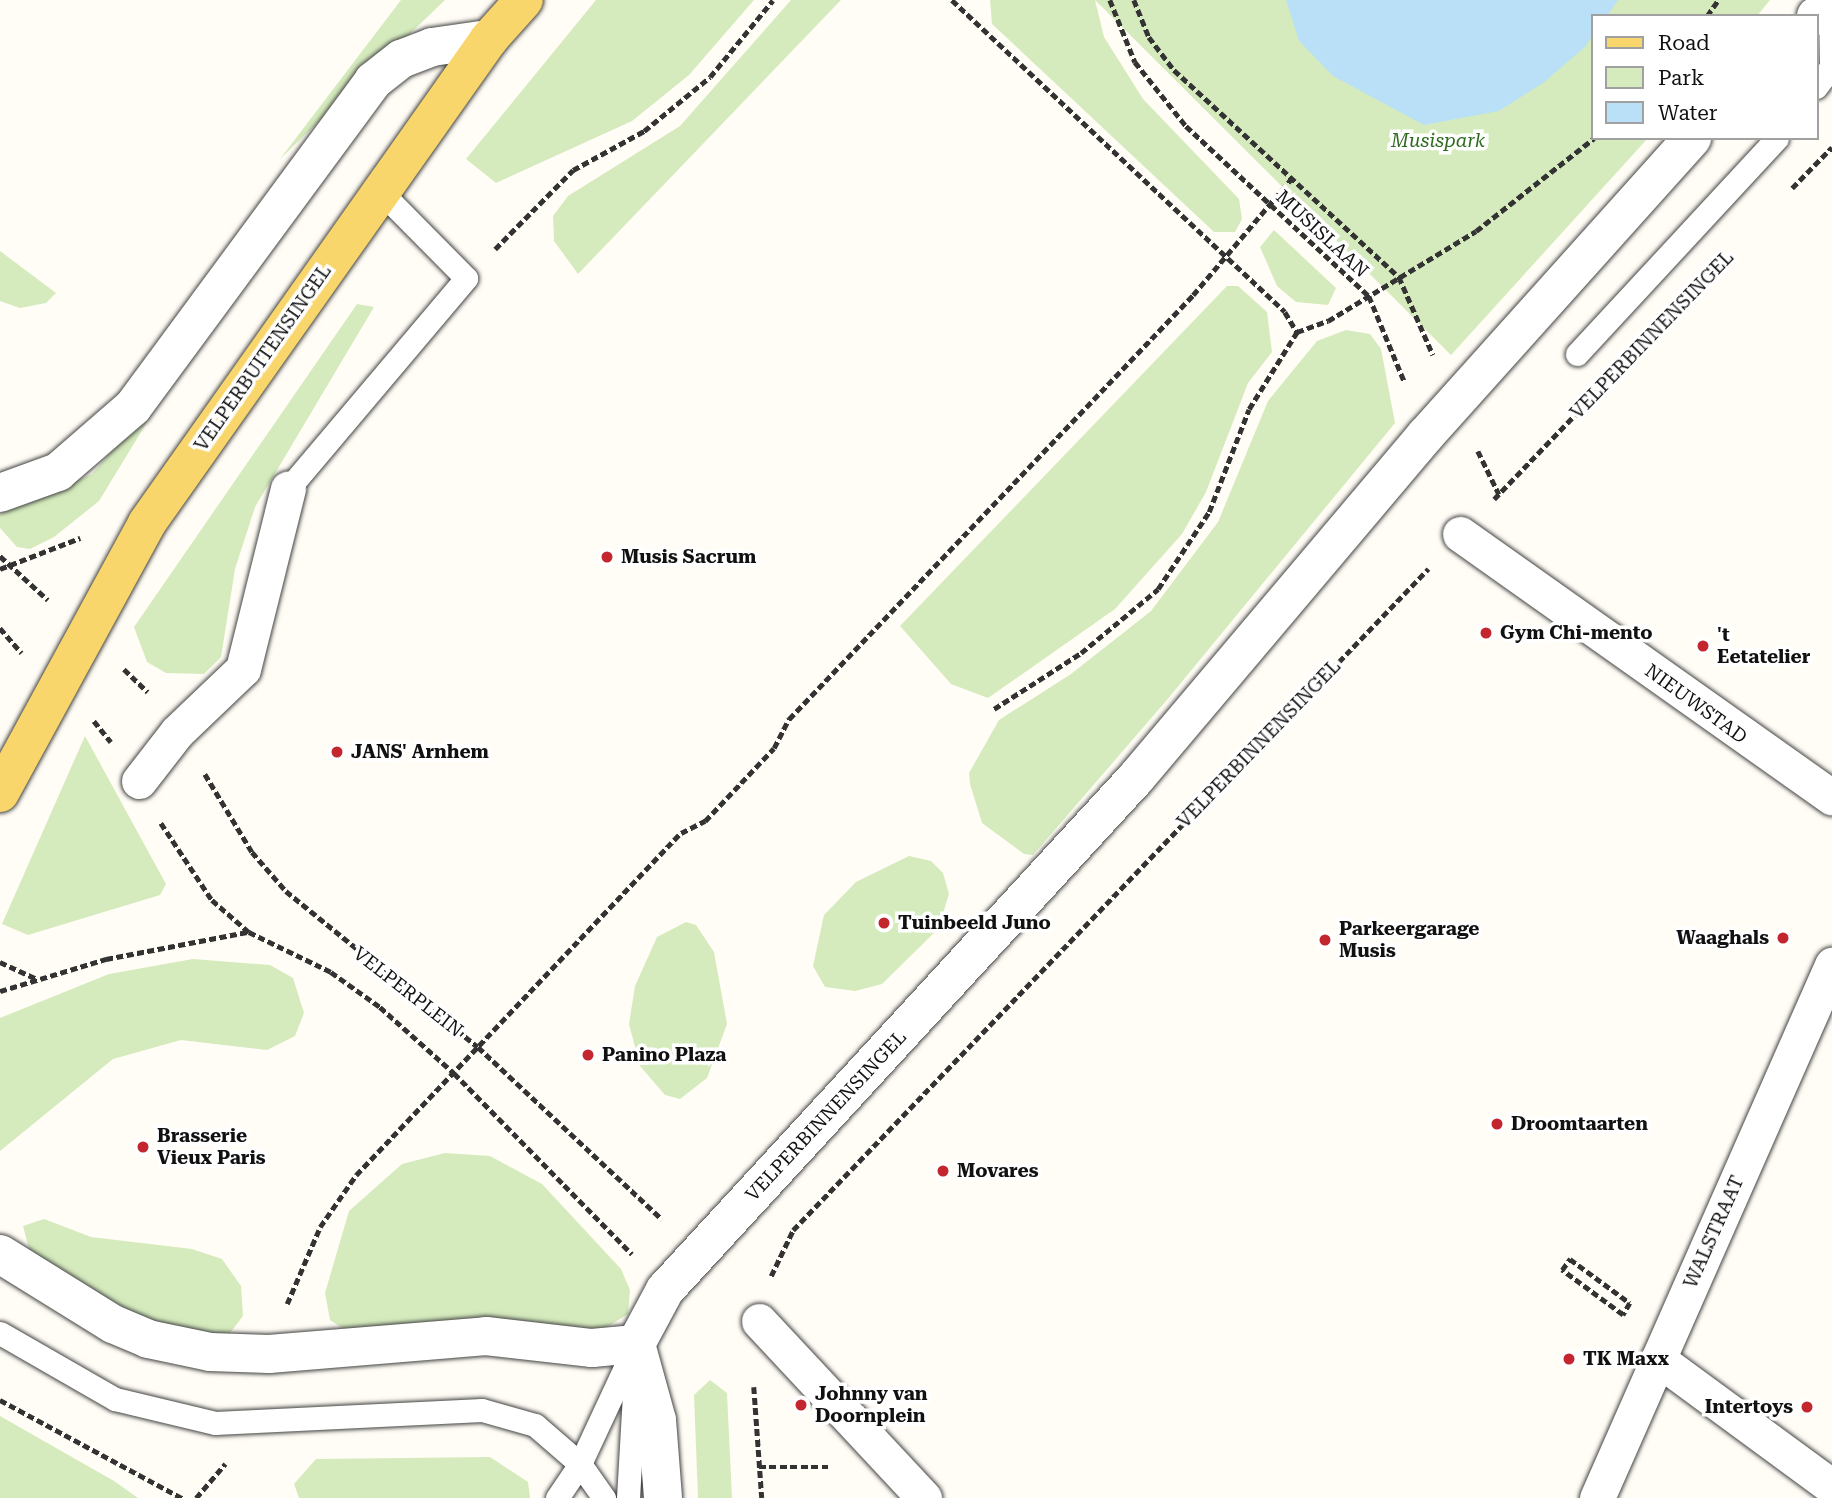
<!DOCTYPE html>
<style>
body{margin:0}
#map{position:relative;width:1832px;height:1498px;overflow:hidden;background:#fffdf5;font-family:"Roboto Serif",serif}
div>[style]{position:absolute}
.green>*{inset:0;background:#d5ebbd}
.water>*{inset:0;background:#b9e0f7}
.path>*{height:4.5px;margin-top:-2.25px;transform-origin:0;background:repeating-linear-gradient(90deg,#333 0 7px,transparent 0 10.5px)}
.roads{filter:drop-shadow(0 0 2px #444) drop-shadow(0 0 2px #444)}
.service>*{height:23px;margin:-11.5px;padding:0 11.5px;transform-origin:11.5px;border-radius:11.5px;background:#fff}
.pedestrian>*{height:35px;margin:-17.5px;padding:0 17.5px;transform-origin:17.5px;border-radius:17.5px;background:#fff}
.minor>*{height:38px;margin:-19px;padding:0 19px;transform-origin:19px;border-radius:19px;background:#fff}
.tertiary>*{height:38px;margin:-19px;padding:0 19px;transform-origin:19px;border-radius:19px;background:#fff}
.primary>*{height:38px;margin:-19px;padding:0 19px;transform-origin:19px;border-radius:19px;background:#f9d66b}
.dots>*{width:19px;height:19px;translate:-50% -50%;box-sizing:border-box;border:4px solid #fff;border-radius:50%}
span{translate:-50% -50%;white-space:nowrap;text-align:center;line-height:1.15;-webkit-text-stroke:7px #fff;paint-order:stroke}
.park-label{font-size:19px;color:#2f6b1f;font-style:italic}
.street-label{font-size:19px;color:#111}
.poi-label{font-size:19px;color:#111;font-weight:700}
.left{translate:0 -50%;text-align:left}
.right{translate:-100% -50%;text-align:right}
.legend{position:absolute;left:1591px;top:14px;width:228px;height:126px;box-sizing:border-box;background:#fff;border:2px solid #a0a0a0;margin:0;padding:9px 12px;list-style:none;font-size:21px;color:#111}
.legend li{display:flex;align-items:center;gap:14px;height:35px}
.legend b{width:35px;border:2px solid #a0a0a0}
</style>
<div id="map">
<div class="green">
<i style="clip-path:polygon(401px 0,445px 0,280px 159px)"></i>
<i style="clip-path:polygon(596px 0,754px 0,689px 75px,632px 121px,496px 183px,466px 159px)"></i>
<i style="clip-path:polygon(791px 0,841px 0,578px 274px,554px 241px,553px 216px,568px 196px,680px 126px)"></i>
<i style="clip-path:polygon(990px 0,1770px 0,1757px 16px,1592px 16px,1592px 138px,1648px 138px,1451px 355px,1095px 0,1104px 37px,1143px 99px,1239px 199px,1242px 219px,1235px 232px,1214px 232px,992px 24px)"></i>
<i style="clip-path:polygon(1274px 230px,1336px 288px,1328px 305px,1296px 302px,1277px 286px,1260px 247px)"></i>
<i style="clip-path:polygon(0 251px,56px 293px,46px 303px,20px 308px,0 301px)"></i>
<i style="clip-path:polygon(1227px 286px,1238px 286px,1267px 312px,1272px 352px,1248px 383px,1206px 492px,1182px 534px,1115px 609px,988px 698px,951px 684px,900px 626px)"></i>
<i style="clip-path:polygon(357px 304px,374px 307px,255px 507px,235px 569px,221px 657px,204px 674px,166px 673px,147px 662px,134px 627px)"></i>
<i style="clip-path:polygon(1346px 330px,1370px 334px,1381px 349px,1395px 423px,1166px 701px,1033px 855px,1024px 854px,982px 823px,970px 784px,969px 773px,999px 720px,1071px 674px,1151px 611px,1218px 522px,1268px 401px,1317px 341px)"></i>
<i style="clip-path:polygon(172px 381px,99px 501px,54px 537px,30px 549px,17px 547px,0 528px,0 514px,92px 474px)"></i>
<i style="clip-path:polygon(85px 736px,166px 884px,160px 895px,28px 935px,2px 924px)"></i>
<i style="clip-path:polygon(909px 856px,931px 861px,943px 873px,949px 894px,938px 929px,882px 984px,855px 991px,825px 987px,813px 966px,824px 915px,856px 882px)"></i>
<i style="clip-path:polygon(686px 922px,696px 925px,714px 952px,727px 1024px,707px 1078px,680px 1099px,665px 1095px,640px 1066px,629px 1024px,635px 986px,657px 937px)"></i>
<i style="clip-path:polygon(193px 959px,270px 965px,293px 978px,304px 1013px,295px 1036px,267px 1050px,181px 1040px,113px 1059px,0 1151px,0 1018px,109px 974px)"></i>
<i style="clip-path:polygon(445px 1153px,490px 1156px,542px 1184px,621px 1269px,630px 1290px,628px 1314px,602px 1330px,351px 1334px,330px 1320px,325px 1293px,349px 1211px,402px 1164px)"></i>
<i style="clip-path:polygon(44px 1219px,91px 1237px,192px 1249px,222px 1259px,241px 1286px,243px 1316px,230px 1333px,211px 1340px,141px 1322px,30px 1253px,23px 1226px)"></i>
<i style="clip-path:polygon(710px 1380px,727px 1393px,732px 1498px,698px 1498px,694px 1395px)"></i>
<i style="clip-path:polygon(0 1416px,114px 1481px,138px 1498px,0 1498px)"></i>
<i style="clip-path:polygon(490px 1457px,528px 1482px,530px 1498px,299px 1498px,294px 1484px,316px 1459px)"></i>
</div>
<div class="water">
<i style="clip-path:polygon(1286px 0,1618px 0,1607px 16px,1592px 16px,1592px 37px,1584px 48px,1543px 83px,1499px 111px,1424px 125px,1333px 76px,1299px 41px)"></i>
</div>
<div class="path">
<i style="left:952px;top:0;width:456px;rotate:43.1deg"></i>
<i style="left:1285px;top:312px;width:23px;rotate:59deg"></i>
<i style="left:1110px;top:0;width:67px;rotate:68deg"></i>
<i style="left:1135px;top:62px;width:82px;rotate:51.4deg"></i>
<i style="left:1186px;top:126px;width:250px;rotate:42.9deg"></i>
<i style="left:1369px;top:296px;width:94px;rotate:67.5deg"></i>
<i style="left:1134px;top:0;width:40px;rotate:68deg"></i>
<i style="left:1149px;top:37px;width:41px;rotate:52.9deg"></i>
<i style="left:1174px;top:70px;width:306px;rotate:42.6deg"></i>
<i style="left:1399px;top:277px;width:85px;rotate:66.4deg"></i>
<i style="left:1707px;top:16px;width:19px;rotate:-55deg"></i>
<i style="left:1792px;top:188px;width:57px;rotate:-45.7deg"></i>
<i style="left:495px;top:249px;width:111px;rotate:-45.4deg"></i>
<i style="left:573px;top:170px;width:81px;rotate:-28.8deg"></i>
<i style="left:644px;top:131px;width:85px;rotate:-39.3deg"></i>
<i style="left:710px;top:77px;width:99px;rotate:-50.7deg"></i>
<i style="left:1478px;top:451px;width:48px;rotate:64deg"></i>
<i style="left:1494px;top:499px;width:149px;rotate:-46.1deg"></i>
<i style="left:0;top:556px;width:65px;rotate:42.5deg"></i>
<i style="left:0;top:569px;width:86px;rotate:-21.2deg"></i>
<i style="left:0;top:628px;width:33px;rotate:49deg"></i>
<i style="left:124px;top:669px;width:33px;rotate:44deg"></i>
<i style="left:994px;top:709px;width:103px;rotate:-32.8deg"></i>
<i style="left:1081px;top:653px;width:100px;rotate:-39.7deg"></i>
<i style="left:1158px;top:589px;width:92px;rotate:-56.5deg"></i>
<i style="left:1209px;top:512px;width:110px;rotate:-68.8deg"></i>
<i style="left:1249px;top:409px;width:91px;rotate:-58.1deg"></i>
<i style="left:1297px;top:332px;width:33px;rotate:-20deg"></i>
<i style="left:1328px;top:321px;width:173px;rotate:-31.3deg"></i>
<i style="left:1476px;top:231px;width:150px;rotate:-38.2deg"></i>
<i style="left:94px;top:721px;width:27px;rotate:51deg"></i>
<i style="left:205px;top:774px;width:91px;rotate:58.9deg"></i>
<i style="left:252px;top:852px;width:52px;rotate:48.9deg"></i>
<i style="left:286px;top:891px;width:247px;rotate:39.1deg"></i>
<i style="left:478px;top:1047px;width:252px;rotate:43.1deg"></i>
<i style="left:161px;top:823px;width:92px;rotate:56.5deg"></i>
<i style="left:212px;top:900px;width:49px;rotate:40.9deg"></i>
<i style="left:249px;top:932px;width:91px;rotate:26deg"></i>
<i style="left:331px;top:972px;width:60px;rotate:35.5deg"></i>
<i style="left:380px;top:1007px;width:99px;rotate:41.7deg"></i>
<i style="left:454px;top:1073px;width:254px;rotate:45.5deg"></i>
<i style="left:0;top:962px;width:41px;rotate:24.7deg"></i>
<i style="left:0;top:991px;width:111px;rotate:-16.8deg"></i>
<i style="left:106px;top:959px;width:145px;rotate:-10.8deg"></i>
<i style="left:1570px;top:1259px;width:74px;rotate:36.3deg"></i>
<i style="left:1630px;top:1303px;width:14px;rotate:120deg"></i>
<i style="left:1623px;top:1315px;width:76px;rotate:-143.6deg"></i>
<i style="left:1562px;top:1270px;width:14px;rotate:-54deg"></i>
<i style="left:771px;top:1276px;width:51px;rotate:-64.4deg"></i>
<i style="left:793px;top:1230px;width:917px;rotate:-46.15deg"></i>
<i style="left:287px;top:1304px;width:84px;rotate:-66.8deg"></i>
<i style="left:320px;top:1227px;width:63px;rotate:-55.3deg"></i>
<i style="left:356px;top:1175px;width:472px;rotate:-46.5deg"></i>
<i style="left:681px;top:833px;width:27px;rotate:-27deg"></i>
<i style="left:705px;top:821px;width:100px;rotate:-46.6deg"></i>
<i style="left:774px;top:748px;width:33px;rotate:-63deg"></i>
<i style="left:789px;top:719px;width:586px;rotate:-46.38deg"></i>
<i style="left:1193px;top:295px;width:153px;rotate:-49.8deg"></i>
<i style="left:754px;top:1387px;width:111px;rotate:85.9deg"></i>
<i style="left:0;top:1400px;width:207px;rotate:28.3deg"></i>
<i style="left:759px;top:1467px;width:69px"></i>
<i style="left:196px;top:1498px;width:45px;rotate:-49.5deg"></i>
</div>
<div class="roads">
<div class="service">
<i style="left:1816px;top:87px;width:25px;rotate:-53deg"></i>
<i style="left:1831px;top:67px;width:57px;rotate:-91deg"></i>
<i style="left:1577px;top:354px;width:294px;rotate:-47.2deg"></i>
<i style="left:288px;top:489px;width:276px;rotate:-49.8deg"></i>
<i style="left:466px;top:278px;width:120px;rotate:-134.7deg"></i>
<i style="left:0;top:1333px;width:133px;rotate:29.9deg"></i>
<i style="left:115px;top:1399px;width:103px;rotate:13.5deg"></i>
<i style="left:215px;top:1423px;width:267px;rotate:-2.8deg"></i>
<i style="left:482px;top:1410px;width:55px;rotate:15.8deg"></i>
<i style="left:535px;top:1425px;width:60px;rotate:40.9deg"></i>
<i style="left:580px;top:1464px;width:42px;rotate:54.8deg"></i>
<i style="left:557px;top:1498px;width:41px;rotate:-55.9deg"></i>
<i style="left:580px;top:1464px;width:132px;rotate:-65deg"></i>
<i style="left:628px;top:1498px;width:123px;rotate:-86.7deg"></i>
</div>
<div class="pedestrian">
<i style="left:1460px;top:534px;width:456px;rotate:35.3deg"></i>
<i style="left:139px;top:781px;width:62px;rotate:-52.2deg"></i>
<i style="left:177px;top:732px;width:91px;rotate:-43.7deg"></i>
<i style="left:243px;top:669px;width:186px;rotate:-76deg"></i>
<i style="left:759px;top:1321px;width:242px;rotate:47deg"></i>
<i style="left:1658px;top:1359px;width:216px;rotate:36.3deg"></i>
<i style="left:1597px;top:1498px;width:583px;rotate:-66.21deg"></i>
</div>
<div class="minor">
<i style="left:0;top:493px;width:62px;rotate:-19.9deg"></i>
<i style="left:58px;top:472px;width:99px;rotate:-40.9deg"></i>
<i style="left:133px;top:407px;width:405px;rotate:-53.6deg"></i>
<i style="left:373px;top:81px;width:36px;rotate:-38deg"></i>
<i style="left:401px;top:59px;width:33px;rotate:-21deg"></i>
<i style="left:432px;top:47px;width:58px;rotate:-8deg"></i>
<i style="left:636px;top:1344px;width:79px;rotate:74.6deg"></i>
<i style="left:657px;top:1420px;width:78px;rotate:85.6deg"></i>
</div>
<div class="tertiary">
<i style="left:1816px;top:16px;width:18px;rotate:-29deg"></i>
<i style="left:0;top:1254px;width:133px;rotate:31.8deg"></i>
<i style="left:113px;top:1324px;width:38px;rotate:23deg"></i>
<i style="left:148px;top:1339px;width:63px;rotate:11.8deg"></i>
<i style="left:210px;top:1352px;width:59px;rotate:1.9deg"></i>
<i style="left:269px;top:1354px;width:218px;rotate:-4.7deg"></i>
<i style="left:486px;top:1336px;width:107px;rotate:6.5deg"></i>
<i style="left:592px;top:1348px;width:44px;rotate:-5.2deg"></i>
<i style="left:636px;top:1344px;width:61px;rotate:-61.8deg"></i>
<i style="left:665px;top:1290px;width:696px;rotate:-47.39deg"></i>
<i style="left:1136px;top:778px;width:448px;rotate:-49.8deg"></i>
<i style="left:1425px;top:436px;width:400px;rotate:-48.1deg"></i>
</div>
<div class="primary">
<i style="left:0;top:793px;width:307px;rotate:-61.4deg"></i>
<i style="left:147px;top:523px;width:593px;rotate:-54.75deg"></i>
<i style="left:489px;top:39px;width:52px;rotate:-48.1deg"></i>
</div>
</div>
<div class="dots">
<i style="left:607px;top:557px;background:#c4262e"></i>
<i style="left:1486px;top:633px;background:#c4262e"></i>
<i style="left:1703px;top:646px;background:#c4262e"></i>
<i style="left:337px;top:752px;background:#c4262e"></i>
<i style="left:884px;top:923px;background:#c4262e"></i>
<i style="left:1783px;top:938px;background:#c4262e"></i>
<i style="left:1325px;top:940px;background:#c4262e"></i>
<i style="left:588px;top:1055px;background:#c4262e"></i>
<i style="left:1497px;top:1124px;background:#c4262e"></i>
<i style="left:143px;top:1147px;background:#c4262e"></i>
<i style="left:943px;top:1171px;background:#c4262e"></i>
<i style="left:1569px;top:1359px;background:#c4262e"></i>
<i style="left:801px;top:1405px;background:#c4262e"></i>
<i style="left:1807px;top:1407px;background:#c4262e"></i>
</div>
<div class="park-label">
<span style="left:1438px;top:141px">Musispark</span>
</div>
<div class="street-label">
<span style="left:1322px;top:234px;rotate:43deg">MUSISLAAN</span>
<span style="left:1652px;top:335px;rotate:-46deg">VELPERBINNENSINGEL</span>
<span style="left:263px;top:358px;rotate:-55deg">VELPERBUITENSINGEL</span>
<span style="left:1696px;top:704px;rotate:36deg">NIEUWSTAD</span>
<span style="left:1259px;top:744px;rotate:-46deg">VELPERBINNENSINGEL</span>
<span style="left:408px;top:992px;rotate:38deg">VELPERPLEIN</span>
<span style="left:826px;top:1116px;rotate:-47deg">VELPERBINNENSINGEL</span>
<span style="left:1714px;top:1232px;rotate:-66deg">WALSTRAAT</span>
</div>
<div class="poi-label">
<span class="left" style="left:621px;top:557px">Musis Sacrum</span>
<span class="left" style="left:1500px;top:633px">Gym Chi-mento</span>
<span class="left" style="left:1717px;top:646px">'t<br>Eetatelier</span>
<span class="left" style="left:351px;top:752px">JANS' Arnhem</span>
<span class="left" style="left:898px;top:923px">Tuinbeeld Juno</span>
<span class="left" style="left:1339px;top:940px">Parkeergarage<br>Musis</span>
<span class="right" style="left:1769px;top:938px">Waaghals</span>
<span class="left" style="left:602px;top:1055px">Panino Plaza</span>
<span class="left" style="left:1511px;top:1124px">Droomtaarten</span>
<span class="left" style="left:157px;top:1147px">Brasserie<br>Vieux Paris</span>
<span class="left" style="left:957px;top:1171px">Movares</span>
<span class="left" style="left:1583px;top:1359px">TK Maxx</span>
<span class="left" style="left:815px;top:1405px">Johnny van<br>Doornplein</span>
<span class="right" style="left:1793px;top:1407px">Intertoys</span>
</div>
<ul class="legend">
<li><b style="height:9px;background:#f9d66b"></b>Road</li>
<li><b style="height:19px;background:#d5ebbd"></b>Park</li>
<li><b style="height:19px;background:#b9e0f7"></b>Water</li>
</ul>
</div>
